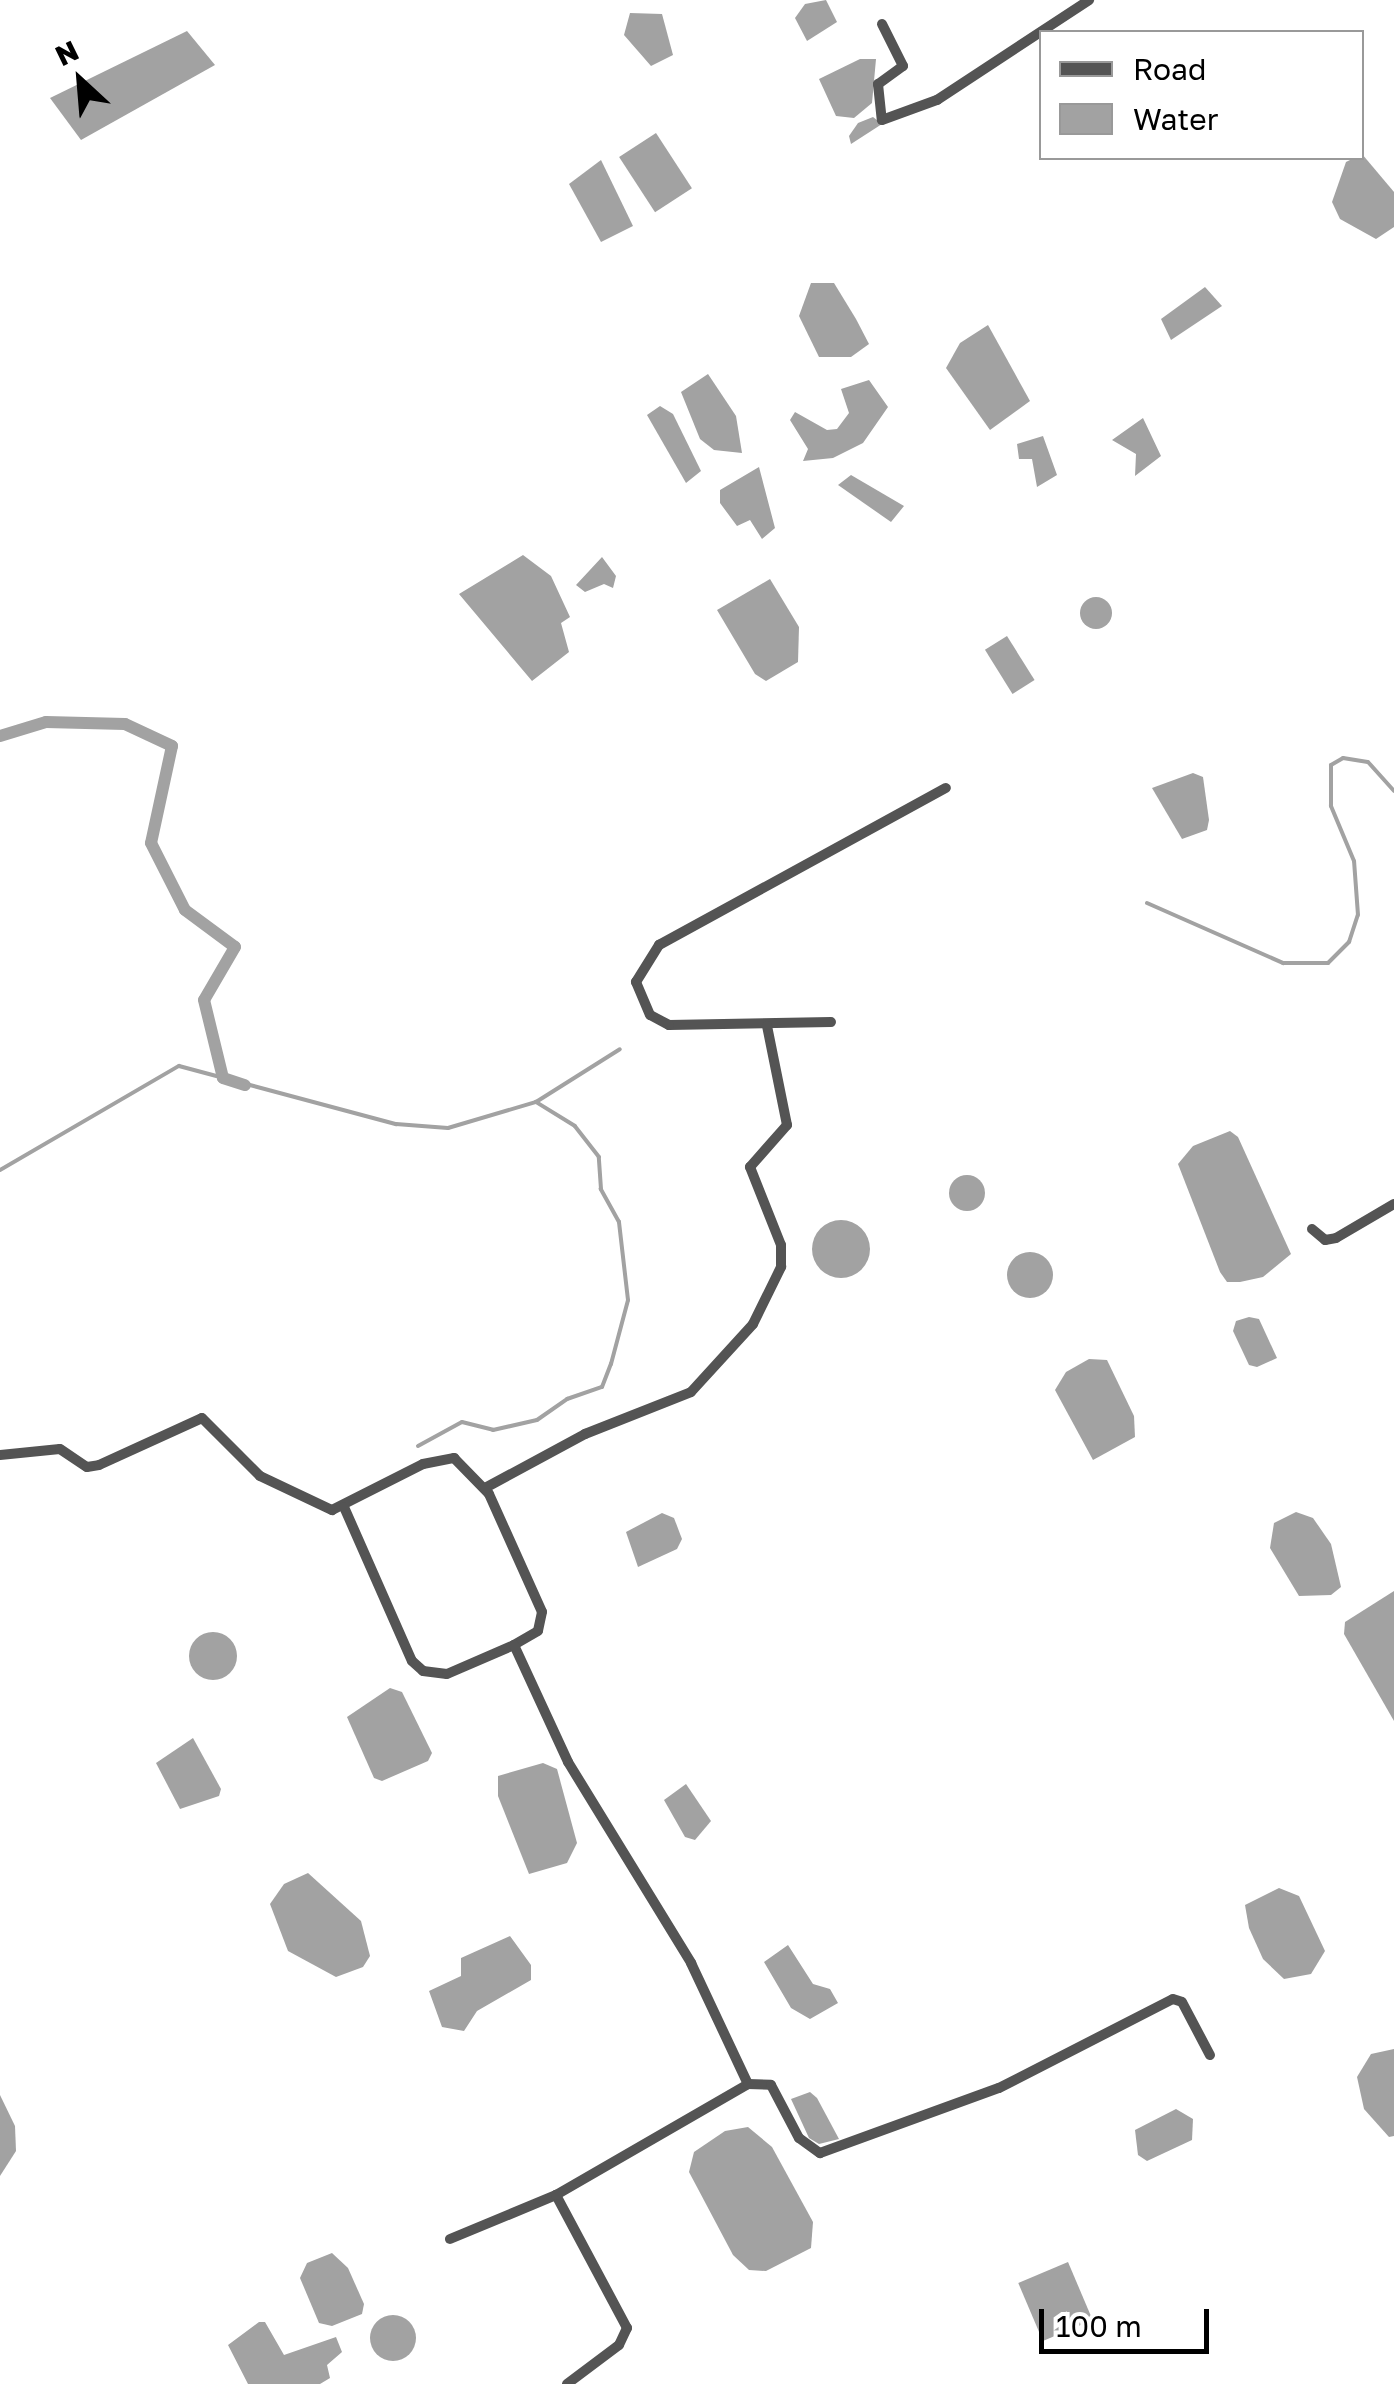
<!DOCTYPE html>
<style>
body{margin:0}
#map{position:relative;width:1394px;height:2384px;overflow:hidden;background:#fff;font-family:"Golos Text",sans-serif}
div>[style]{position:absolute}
.water>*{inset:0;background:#a2a2a2;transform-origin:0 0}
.round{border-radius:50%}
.stream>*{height:4px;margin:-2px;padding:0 2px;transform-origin:2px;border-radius:2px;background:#a2a2a2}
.canal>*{height:12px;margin:-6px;padding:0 6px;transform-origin:6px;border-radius:6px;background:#a2a2a2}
.minor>*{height:10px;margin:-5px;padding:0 5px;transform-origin:5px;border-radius:5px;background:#545454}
span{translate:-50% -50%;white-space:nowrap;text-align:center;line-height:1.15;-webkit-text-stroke:9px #fff;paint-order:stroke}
.legend{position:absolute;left:1039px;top:30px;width:325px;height:130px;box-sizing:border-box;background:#fff;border:2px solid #999;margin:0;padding:12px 18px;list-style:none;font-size:30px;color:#000}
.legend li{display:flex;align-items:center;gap:20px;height:50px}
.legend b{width:50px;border:2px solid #999}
.north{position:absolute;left:30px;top:30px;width:100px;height:100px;-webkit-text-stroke:8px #fff;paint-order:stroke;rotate:334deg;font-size:28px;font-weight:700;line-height:40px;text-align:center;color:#000}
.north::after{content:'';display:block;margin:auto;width:35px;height:45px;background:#000;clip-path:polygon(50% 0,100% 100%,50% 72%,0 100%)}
.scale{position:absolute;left:1039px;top:2309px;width:170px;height:45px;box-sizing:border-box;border:5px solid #000;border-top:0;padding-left:12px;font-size:30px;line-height:35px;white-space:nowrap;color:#000;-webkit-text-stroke:8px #fff;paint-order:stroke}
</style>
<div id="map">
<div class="water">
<i style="clip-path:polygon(826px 0,837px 22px,807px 41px,795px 18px,805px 4px)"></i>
<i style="clip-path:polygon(630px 13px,662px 14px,673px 55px,651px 66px,624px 35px)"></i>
<i style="clip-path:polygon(187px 31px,215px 65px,81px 140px,50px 98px)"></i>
<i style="clip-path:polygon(860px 59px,876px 59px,872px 103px,854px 118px,836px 116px,819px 79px)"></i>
<i style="clip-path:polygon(873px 117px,882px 124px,851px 144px,849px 136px,858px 123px)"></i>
<i style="left:656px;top:133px;width:66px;height:44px;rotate:57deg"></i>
<i style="clip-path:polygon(1362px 154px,1394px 192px,1394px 227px,1376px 239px,1340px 219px,1332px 202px,1346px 162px)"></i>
<i style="clip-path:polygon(601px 160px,633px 226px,601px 242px,569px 184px)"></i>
<i style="clip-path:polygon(811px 283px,834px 283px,856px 319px,869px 344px,851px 357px,819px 357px,799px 316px)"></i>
<i style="clip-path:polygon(1205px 287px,1222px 306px,1171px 340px,1161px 319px)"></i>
<i style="clip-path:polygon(988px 325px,1030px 401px,990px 430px,946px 368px,960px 343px)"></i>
<i style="clip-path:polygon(708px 374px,736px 416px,742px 453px,714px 450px,700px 439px,681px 392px)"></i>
<i style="clip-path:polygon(869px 380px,888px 407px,863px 443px,833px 458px,803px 461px,808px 449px,790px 420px,795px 412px,827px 430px,837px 429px,849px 413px,841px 389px)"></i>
<i style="clip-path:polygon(660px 406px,673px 414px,701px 471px,686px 483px,647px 415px)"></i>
<i style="clip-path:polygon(1143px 418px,1161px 456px,1135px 476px,1136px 454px,1112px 440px)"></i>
<i style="clip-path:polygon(1043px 436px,1057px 475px,1037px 487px,1032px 459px,1019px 459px,1017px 444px)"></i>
<i style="clip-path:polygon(759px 467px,775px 528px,762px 539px,750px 520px,737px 526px,720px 503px,720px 490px)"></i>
<i style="clip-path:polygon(851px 475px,904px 506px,891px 522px,838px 485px)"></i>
<i style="clip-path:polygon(523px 555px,551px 576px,570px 617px,561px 623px,569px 652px,532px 681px,459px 594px)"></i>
<i style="clip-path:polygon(602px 557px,616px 576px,613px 588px,604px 584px,585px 592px,576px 585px)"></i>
<i style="clip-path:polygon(770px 579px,799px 627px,798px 662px,766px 681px,755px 674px,717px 610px)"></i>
<i class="round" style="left:1080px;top:597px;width:32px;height:32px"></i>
<i style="left:1007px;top:636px;width:52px;height:26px;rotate:58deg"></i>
<i style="clip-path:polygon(1193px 773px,1203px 777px,1209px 820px,1207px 830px,1182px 839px,1152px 788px)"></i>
<i style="clip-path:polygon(1230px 1131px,1238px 1137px,1291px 1254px,1263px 1277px,1240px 1282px,1227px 1282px,1220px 1272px,1178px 1164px,1193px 1146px)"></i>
<i class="round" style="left:949px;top:1175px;width:36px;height:36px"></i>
<i class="round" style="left:812px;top:1220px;width:58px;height:58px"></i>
<i class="round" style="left:1007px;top:1252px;width:46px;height:46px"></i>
<i style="clip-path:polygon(1249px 1317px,1259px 1319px,1277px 1358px,1257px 1367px,1249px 1365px,1233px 1331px,1236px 1321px)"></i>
<i style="clip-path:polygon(1089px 1359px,1107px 1360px,1134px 1416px,1135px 1437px,1093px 1460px,1055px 1390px,1066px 1372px)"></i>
<i style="clip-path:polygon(1296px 1512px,1313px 1518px,1331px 1544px,1341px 1587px,1331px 1595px,1299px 1596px,1270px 1548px,1274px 1523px)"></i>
<i style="clip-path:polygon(662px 1513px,674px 1518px,682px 1539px,677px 1549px,638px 1567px,626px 1532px)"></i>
<i style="clip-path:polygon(1394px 1591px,1394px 1721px,1344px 1634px,1345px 1622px)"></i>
<i class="round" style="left:189px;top:1632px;width:48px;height:48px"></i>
<i style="clip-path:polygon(390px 1688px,402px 1692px,432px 1753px,428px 1761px,382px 1781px,374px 1778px,347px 1717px)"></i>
<i style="clip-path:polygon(193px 1738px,221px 1789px,219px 1796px,180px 1809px,156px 1763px)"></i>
<i style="clip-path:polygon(543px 1763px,557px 1769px,577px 1843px,567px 1863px,529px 1874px,498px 1796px,498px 1776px)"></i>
<i style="clip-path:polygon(686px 1784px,711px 1821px,695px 1840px,685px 1837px,664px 1800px)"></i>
<i style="clip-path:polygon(308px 1873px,361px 1921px,370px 1956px,363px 1967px,336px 1977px,288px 1951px,270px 1904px,284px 1884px)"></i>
<i style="clip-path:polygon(1279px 1888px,1299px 1896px,1325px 1951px,1311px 1974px,1284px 1979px,1263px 1959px,1249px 1928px,1245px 1905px)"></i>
<i style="clip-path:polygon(510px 1936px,531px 1965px,531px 1980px,477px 2011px,464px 2031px,442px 2027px,429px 1991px,461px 1976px,461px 1958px)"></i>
<i style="clip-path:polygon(788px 1945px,813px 1984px,830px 1989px,838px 2003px,810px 2019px,791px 2008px,764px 1962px)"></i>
<i style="clip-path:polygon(1394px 2049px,1394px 2136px,1389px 2137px,1364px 2109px,1357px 2077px,1371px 2054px)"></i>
<i style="clip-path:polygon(810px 2092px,817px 2098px,839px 2139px,819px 2144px,809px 2138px,791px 2099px)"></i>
<i style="clip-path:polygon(0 2095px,15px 2126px,16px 2151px,0 2176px)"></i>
<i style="clip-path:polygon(1176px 2109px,1193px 2119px,1192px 2140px,1147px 2161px,1138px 2155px,1135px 2130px)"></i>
<i style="clip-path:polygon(748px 2127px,772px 2147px,813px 2222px,811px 2248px,766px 2271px,749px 2270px,733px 2255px,689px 2172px,694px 2152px,725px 2131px)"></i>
<i style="clip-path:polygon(332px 2253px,348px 2268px,364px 2304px,362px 2314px,332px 2326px,319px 2323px,300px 2278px,307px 2263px)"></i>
<i style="left:1068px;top:2262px;width:63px;height:54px;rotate:67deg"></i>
<i class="round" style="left:370px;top:2315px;width:46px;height:46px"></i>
<i style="clip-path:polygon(259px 2322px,265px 2322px,284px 2355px,336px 2337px,342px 2352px,327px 2365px,330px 2378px,320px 2384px,248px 2384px,228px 2345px)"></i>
</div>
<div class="stream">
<i style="left:1147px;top:903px;width:149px;rotate:23.8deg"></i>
<i style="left:1283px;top:963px;width:45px"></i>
<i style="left:1328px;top:963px;width:30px;rotate:-45deg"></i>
<i style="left:1349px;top:942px;width:28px;rotate:-72deg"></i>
<i style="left:1358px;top:915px;width:54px;rotate:-94.2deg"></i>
<i style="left:1354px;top:861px;width:60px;rotate:-112.7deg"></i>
<i style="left:1331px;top:806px;width:41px;rotate:-90deg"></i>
<i style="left:1331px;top:765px;width:14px;rotate:-30deg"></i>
<i style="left:1343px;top:758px;width:25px;rotate:9deg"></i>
<i style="left:1368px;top:762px;width:39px;rotate:48deg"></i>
<i style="left:0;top:1170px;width:207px;rotate:-30.2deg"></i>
<i style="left:179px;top:1066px;width:225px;rotate:15deg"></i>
<i style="left:396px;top:1124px;width:52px;rotate:4.4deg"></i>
<i style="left:448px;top:1128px;width:92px;rotate:-16.5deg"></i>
<i style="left:536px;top:1102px;width:99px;rotate:-32.2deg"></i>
<i style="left:418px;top:1446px;width:50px;rotate:-28.6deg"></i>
<i style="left:462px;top:1422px;width:32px;rotate:14deg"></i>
<i style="left:493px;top:1430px;width:45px;rotate:-12.8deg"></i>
<i style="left:537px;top:1420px;width:37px;rotate:-35deg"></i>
<i style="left:567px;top:1399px;width:37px;rotate:-19deg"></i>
<i style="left:602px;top:1387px;width:25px;rotate:-69deg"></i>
<i style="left:611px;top:1364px;width:66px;rotate:-75.1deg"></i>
<i style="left:628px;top:1300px;width:79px;rotate:-96.6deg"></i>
<i style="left:619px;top:1222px;width:38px;rotate:-119deg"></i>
<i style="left:601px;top:1189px;width:32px;rotate:-94deg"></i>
<i style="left:599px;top:1157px;width:39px;rotate:-128deg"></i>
<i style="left:575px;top:1126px;width:46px;rotate:-148.4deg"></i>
</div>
<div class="canal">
<i style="left:0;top:736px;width:48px;rotate:-16.9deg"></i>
<i style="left:46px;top:722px;width:79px;rotate:1.5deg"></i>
<i style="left:125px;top:724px;width:52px;rotate:25.1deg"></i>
<i style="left:172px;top:746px;width:99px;rotate:102.2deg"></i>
<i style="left:151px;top:843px;width:75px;rotate:63.1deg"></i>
<i style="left:185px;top:910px;width:62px;rotate:36.5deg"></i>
<i style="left:235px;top:947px;width:61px;rotate:120.3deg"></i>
<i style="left:204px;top:1000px;width:80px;rotate:76.3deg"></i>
<i style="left:223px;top:1078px;width:23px;rotate:18deg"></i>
</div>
<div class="minor">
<i style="left:882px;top:24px;width:47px;rotate:63.4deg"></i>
<i style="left:903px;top:66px;width:31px;rotate:144deg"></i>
<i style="left:878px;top:84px;width:36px;rotate:84deg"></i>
<i style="left:882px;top:120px;width:59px;rotate:-20deg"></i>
<i style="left:937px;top:100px;width:182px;rotate:-33.3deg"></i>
<i style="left:831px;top:1022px;width:162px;rotate:178.9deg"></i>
<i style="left:669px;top:1025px;width:21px;rotate:-152deg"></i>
<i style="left:650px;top:1015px;width:36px;rotate:-113deg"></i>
<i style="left:636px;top:982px;width:44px;rotate:-58.1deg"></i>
<i style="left:659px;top:945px;width:327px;rotate:-28.7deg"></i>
<i style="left:1312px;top:1229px;width:17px;rotate:40deg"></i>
<i style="left:1325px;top:1240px;width:11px;rotate:-10deg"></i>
<i style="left:1336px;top:1238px;width:67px;rotate:-30.4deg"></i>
<i style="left:0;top:1455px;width:60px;rotate:-5.7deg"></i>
<i style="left:60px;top:1449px;width:32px;rotate:34deg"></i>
<i style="left:87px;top:1467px;width:12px;rotate:-9deg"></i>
<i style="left:99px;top:1465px;width:113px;rotate:-24.5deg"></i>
<i style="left:202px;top:1418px;width:82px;rotate:45deg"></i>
<i style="left:260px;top:1476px;width:80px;rotate:25.3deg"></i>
<i style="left:332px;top:1510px;width:102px;rotate:-26.8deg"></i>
<i style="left:423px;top:1464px;width:32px;rotate:-11deg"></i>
<i style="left:454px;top:1458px;width:50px;rotate:45.8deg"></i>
<i style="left:489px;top:1494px;width:129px;rotate:65.8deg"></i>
<i style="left:542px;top:1612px;width:19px;rotate:102deg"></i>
<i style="left:538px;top:1631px;width:28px;rotate:150deg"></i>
<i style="left:485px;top:1488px;width:114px;rotate:-28.4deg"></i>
<i style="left:585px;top:1434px;width:114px;rotate:-21.6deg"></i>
<i style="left:691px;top:1392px;width:92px;rotate:-47.6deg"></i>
<i style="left:753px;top:1324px;width:64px;rotate:-63.8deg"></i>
<i style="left:781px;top:1267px;width:22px;rotate:-90deg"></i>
<i style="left:781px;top:1245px;width:84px;rotate:-111.7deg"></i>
<i style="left:750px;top:1167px;width:56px;rotate:-48.6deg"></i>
<i style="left:787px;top:1125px;width:101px;rotate:-101.4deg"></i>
<i style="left:344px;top:1507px;width:168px;rotate:66.2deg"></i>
<i style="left:412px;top:1661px;width:15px;rotate:42deg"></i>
<i style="left:423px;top:1671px;width:24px;rotate:7deg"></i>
<i style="left:447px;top:1674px;width:73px;rotate:-23.4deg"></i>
<i style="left:514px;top:1645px;width:129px;rotate:65.2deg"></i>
<i style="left:568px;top:1762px;width:236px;rotate:58.5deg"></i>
<i style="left:691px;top:1963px;width:134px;rotate:64.8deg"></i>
<i style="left:450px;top:2239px;width:115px;rotate:-22.5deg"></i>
<i style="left:567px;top:2384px;width:65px;rotate:-36.9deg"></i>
<i style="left:619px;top:2345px;width:19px;rotate:-65deg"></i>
<i style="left:627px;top:2328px;width:151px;rotate:-118.1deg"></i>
<i style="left:556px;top:2195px;width:222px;rotate:-30deg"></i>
<i style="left:748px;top:2084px;width:23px;rotate:2deg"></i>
<i style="left:771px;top:2085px;width:60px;rotate:62.2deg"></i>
<i style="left:799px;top:2138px;width:26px;rotate:36deg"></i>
<i style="left:820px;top:2153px;width:190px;rotate:-20deg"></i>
<i style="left:999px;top:2088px;width:195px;rotate:-27.1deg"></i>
<i style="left:1173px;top:1999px;width:9px;rotate:18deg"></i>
<i style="left:1182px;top:2002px;width:60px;rotate:62.2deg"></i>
</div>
<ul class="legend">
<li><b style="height:12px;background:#545454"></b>Road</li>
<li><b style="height:28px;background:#a2a2a2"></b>Water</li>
</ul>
<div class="north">N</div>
<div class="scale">100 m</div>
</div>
